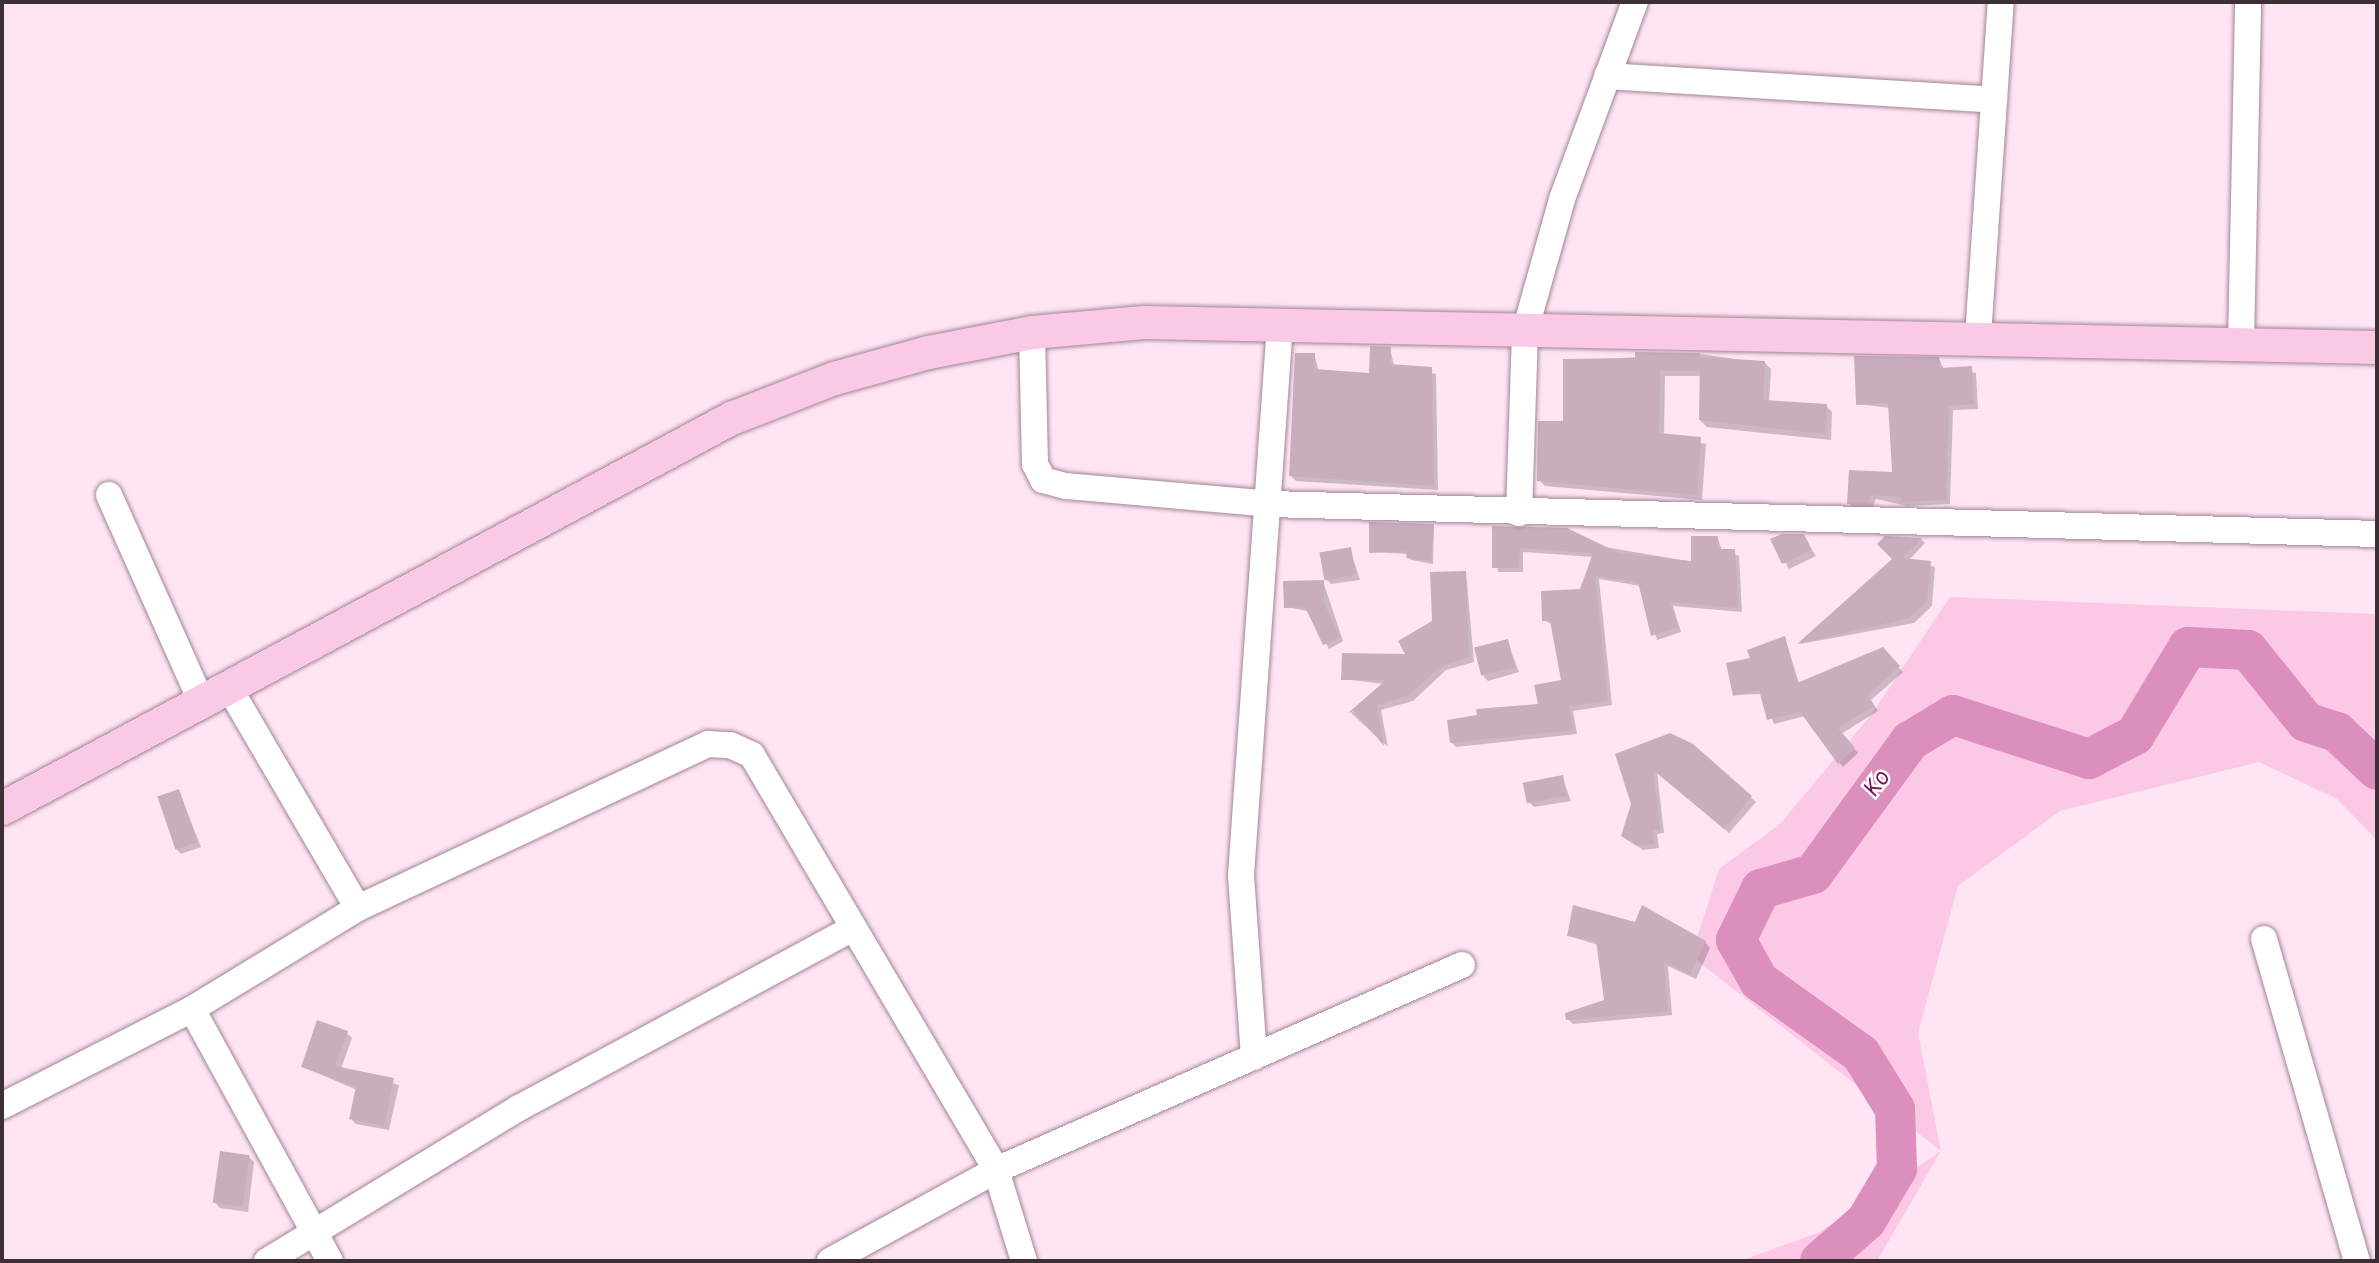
<!DOCTYPE html>
<style>
body{margin:0}
#map{position:relative;width:2379px;height:1263px;overflow:hidden;background:#ffe5f3;font-family:Karla,sans-serif}
div>[style]{position:absolute}
.green>*{inset:0;background:#fbc8e5}
.shadow>*{inset:0;background:#0003}
.river>*{height:40px;margin:-20px;padding:0 20px;transform-origin:20px;border-radius:20px;background:#dc8ebd}
.building>*{inset:0;background:#caadbd;transform-origin:0 0}
.roads{filter:drop-shadow(0 0 2px #a28596) drop-shadow(0 0 2px #a28596)}
.minor>*{height:26px;margin:-13px;padding:0 13px;transform-origin:13px;border-radius:13px;background:#fff}
.major>*{height:33px;margin:-16.5px;padding:0 16.5px;transform-origin:16.5px;border-radius:16.5px;background:#f9c9e6}
span{translate:-50% -50%;white-space:nowrap;text-align:center;line-height:1.15;-webkit-text-stroke:5px #fff;paint-order:stroke}
.water-label{font-size:26px;color:#721657;font-style:italic}
.frame{position:absolute;inset:0;border:4px solid #3c3036;pointer-events:none}
</style>
<div id="map">
<div class="green">
<i style="clip-path:polygon(1950px 597px,2377px 614px,2377px 840px,2337px 799px,2259px 762px,2060px 811px,1958px 886px,1918px 1033px,1941px 1151px,1877px 1261px,1740px 1261px,1820px 1232px,1941px 1151px,1691px 956px,1719px 869px,1780px 824px,1871px 715px)"></i>
</div>
<div class="shadow">
<i style="clip-path:polygon(1390px 348px,1394px 366px,1436px 374px,1438px 490px,1296px 481px,1291px 476px,1314px 354px,1319px 371px,1370px 375px)"></i>
<i style="clip-path:polygon(1699px 354px,1765px 363px,1771px 369px,1769px 402px,1826px 406px,1832px 412px,1831px 440px,1707px 427px,1700px 420px,1701px 376px,1665px 376px,1664px 436px,1706px 444px,1702px 500px,1545px 486px,1539px 480px,1565px 423px,1564px 361px)"></i>
<i style="clip-path:polygon(1939px 359px,1944px 369px,1976px 373px,1978px 409px,1953px 410px,1950px 504px,1907px 506px,1876px 499px,1872px 508px,1854px 508px,1849px 503px,1894px 474px,1890px 408px,1858px 404px)"></i>
<i style="clip-path:polygon(1434px 526px,1433px 564px,1411px 560px,1408px 554px,1371px 552px)"></i>
<i style="clip-path:polygon(1494px 528px,1693px 562px,1718px 538px,1722px 551px,1739px 556px,1742px 612px,1673px 606px,1681px 632px,1657px 640px,1641px 586px,1599px 579px,1612px 705px,1573px 711px,1577px 734px,1456px 747px,1452px 743px,1540px 705px,1563px 681px,1553px 625px,1544px 620px,1581px 590px,1594px 557px,1523px 552px,1523px 572px,1498px 572px)"></i>
<i style="clip-path:polygon(1803px 536px,1816px 556px,1789px 569px,1773px 540px)"></i>
<i style="clip-path:polygon(1921px 539px,1925px 543px,1909px 560px,1935px 567px,1932px 606px,1914px 623px,1800px 644px)"></i>
<i style="clip-path:polygon(1350px 549px,1360px 580px,1331px 584px,1326px 579px)"></i>
<i style="clip-path:polygon(1466px 572px,1474px 662px,1446px 670px,1413px 701px,1381px 710px,1388px 747px,1351px 713px,1384px 684px,1343px 679px,1408px 656px)"></i>
<i style="clip-path:polygon(1323px 581px,1343px 641px,1329px 649px,1308px 611px,1286px 607px)"></i>
<i style="clip-path:polygon(1785px 638px,1799px 683px,1882px 649px,1903px 672px,1871px 700px,1878px 711px,1841px 734px,1858px 753px,1843px 767px,1805px 716px,1774px 724px,1762px 694px,1735px 695px,1752px 659px)"></i>
<i style="clip-path:polygon(1507px 641px,1519px 672px,1488px 681px,1483px 676px)"></i>
<i style="clip-path:polygon(1692px 745px,1756px 802px,1729px 833px,1657px 772px,1664px 833px,1657px 834px,1659px 848px,1643px 850px,1623px 836px,1633px 804px,1617px 755px)"></i>
<i style="clip-path:polygon(1562px 777px,1571px 801px,1534px 807px,1529px 802px)"></i>
<i style="clip-path:polygon(179px 791px,201px 847px,181px 854px,176px 849px)"></i>
<i style="clip-path:polygon(1569px 936px,1705px 942px,1710px 948px,1696px 979px,1668px 966px,1672px 1015px,1573px 1024px,1568px 1019px,1606px 1001px,1598px 945px)"></i>
<i style="clip-path:polygon(347px 1033px,352px 1038px,341px 1069px,399px 1085px,389px 1130px,356px 1124px,351px 1119px,357px 1090px,303px 1067px)"></i>
<i style="clip-path:polygon(249px 1157px,254px 1162px,248px 1212px,220px 1208px,215px 1203px)"></i>
</div>
<div class="river">
<i style="left:1820px;top:1261px;width:61px;rotate:-41deg"></i>
<i style="left:1866px;top:1221px;width:61px;rotate:-59.2deg"></i>
<i style="left:1897px;top:1169px;width:60px;rotate:-91.9deg"></i>
<i style="left:1895px;top:1109px;width:65px;rotate:-121.7deg"></i>
<i style="left:1861px;top:1054px;width:125px;rotate:-144.4deg"></i>
<i style="left:1759px;top:981px;width:47px;rotate:-119.3deg"></i>
<i style="left:1736px;top:940px;width:57px;rotate:-63.9deg"></i>
<i style="left:1761px;top:889px;width:54px;rotate:-16.1deg"></i>
<i style="left:1813px;top:874px;width:165px;rotate:-53.9deg"></i>
<i style="left:1910px;top:741px;width:50px;rotate:-31.2deg"></i>
<i style="left:1953px;top:715px;width:143px;rotate:17.9deg"></i>
<i style="left:2089px;top:759px;width:52px;rotate:-27.6deg"></i>
<i style="left:2135px;top:735px;width:103px;rotate:-58.9deg"></i>
<i style="left:2188px;top:647px;width:60px;rotate:2.9deg"></i>
<i style="left:2248px;top:650px;width:92px;rotate:51.1deg"></i>
<i style="left:2306px;top:722px;width:33px;rotate:18deg"></i>
<i style="left:2337px;top:732px;width:55px;rotate:43.5deg"></i>
</div>
<div class="building">
<i style="clip-path:polygon(1370px 346px,1391px 347px,1390px 364px,1432px 367px,1434px 486px,1289px 476px,1295px 353px,1315px 353px,1315px 369px,1369px 373px)"></i>
<i style="clip-path:polygon(1635px 352px,1700px 353px,1699px 371px,1660px 371px,1659px 426px,1659px 433px,1701px 437px,1697px 495px,1537px 481px,1538px 421px,1563px 421px,1563px 359px,1635px 358px)"></i>
<i style="clip-path:polygon(1854px 356px,1939px 357px,1940px 368px,1972px 366px,1974px 404px,1949px 406px,1946px 500px,1901px 502px,1901px 497px,1871px 495px,1867px 504px,1847px 504px,1849px 470px,1892px 472px,1888px 403px,1856px 405px)"></i>
<i style="clip-path:polygon(1700px 357px,1765px 361px,1763px 400px,1827px 404px,1825px 434px,1699px 420px)"></i>
<i style="clip-path:polygon(1369px 522px,1434px 524px,1431px 561px,1406px 558px,1407px 551px,1369px 553px)"></i>
<i style="clip-path:polygon(1492px 526px,1567px 528px,1619px 553px,1691px 561px,1691px 536px,1718px 536px,1718px 549px,1735px 549px,1738px 608px,1670px 602px,1678px 627px,1651px 636px,1638px 582px,1595px 576px,1608px 701px,1569px 706px,1573px 730px,1450px 743px,1447px 720px,1477px 715px,1476px 709px,1538px 704px,1534px 685px,1561px 680px,1550px 621px,1542px 621px,1541px 591px,1580px 589px,1593px 553px,1520px 548px,1519px 568px,1492px 568px)"></i>
<i style="clip-path:polygon(1782px 534px,1804px 534px,1812px 550px,1782px 564px,1770px 539px)"></i>
<i style="clip-path:polygon(1885px 536px,1922px 538px,1902px 558px,1931px 561px,1927px 601px,1909px 618px,1797px 644px,1892px 559px,1877px 544px)"></i>
<i style="left:1351px;top:547px;width:28px;height:32px;rotate:80deg"></i>
<i style="clip-path:polygon(1466px 571px,1469px 657px,1441px 666px,1408px 696px,1377px 705px,1384px 746px,1354px 711px,1348px 713px,1386px 680px,1341px 680px,1342px 653px,1405px 654px,1398px 641px,1432px 621px,1430px 572px)"></i>
<i style="clip-path:polygon(1324px 580px,1324px 603px,1340px 637px,1323px 645px,1305px 607px,1284px 608px,1283px 581px)"></i>
<i style="clip-path:polygon(1785px 636px,1797px 683px,1883px 647px,1900px 666px,1868px 695px,1874px 706px,1838px 728px,1855px 748px,1838px 764px,1800px 712px,1767px 720px,1759px 690px,1733px 696px,1726px 663px,1750px 658px,1747px 650px)"></i>
<i style="left:1508px;top:639px;width:29px;height:35px;rotate:76deg"></i>
<i style="clip-path:polygon(1670px 733px,1693px 744px,1752px 796px,1724px 829px,1653px 770px,1660px 829px,1653px 830px,1655px 844px,1637px 846px,1621px 836px,1631px 804px,1615px 754px)"></i>
<i style="left:1563px;top:775px;width:21px;height:41px;rotate:79deg"></i>
<i style="left:179px;top:789px;width:56px;height:23px;rotate:71deg"></i>
<i style="clip-path:polygon(1573px 905px,1635px 922px,1642px 905px,1706px 941px,1690px 975px,1664px 962px,1668px 1011px,1566px 1020px,1565px 1013px,1604px 1000px,1596px 941px,1567px 936px)"></i>
<i style="clip-path:polygon(317px 1020px,348px 1031px,335px 1066px,394px 1078px,384px 1126px,349px 1119px,356px 1087px,301px 1067px)"></i>
<i style="left:220px;top:1151px;width:30px;height:52px;rotate:8deg"></i>
</div>
<div class="roads">
<div class="minor">
<i style="left:1607px;top:76px;width:388px;rotate:3.5deg"></i>
<i style="left:1032px;top:332px;width:132px;rotate:88.7deg"></i>
<i style="left:1035px;top:464px;width:18px;rotate:63deg"></i>
<i style="left:1043px;top:480px;width:24px;rotate:15deg"></i>
<i style="left:1066px;top:486px;width:205px;rotate:5deg"></i>
<i style="left:1270px;top:504px;width:1107px;rotate:1.55deg"></i>
<i style="left:1978px;top:336px;width:335px;rotate:-86.1deg"></i>
<i style="left:2241px;top:343px;width:341px;rotate:-88.8deg"></i>
<i style="left:109px;top:495px;width:230px;rotate:65.9deg"></i>
<i style="left:1519px;top:513px;width:182px;rotate:-88.1deg"></i>
<i style="left:1525px;top:331px;width:137px;rotate:-74.3deg"></i>
<i style="left:1562px;top:199px;width:210px;rotate:-69.7deg"></i>
<i style="left:231px;top:691px;width:251px;rotate:59.7deg"></i>
<i style="left:2264px;top:939px;width:335px;rotate:73.9deg"></i>
<i style="left:192px;top:1009px;width:287px;rotate:61.3deg"></i>
<i style="left:1254px;top:1057px;width:182px;rotate:-94.1deg"></i>
<i style="left:1241px;top:875px;width:552px;rotate:-85.95deg"></i>
<i style="left:2px;top:1106px;width:213px;rotate:-27deg"></i>
<i style="left:192px;top:1009px;width:194px;rotate:-31.3deg"></i>
<i style="left:358px;top:908px;width:387px;rotate:-25.1deg"></i>
<i style="left:708px;top:744px;width:22px;rotate:3deg"></i>
<i style="left:730px;top:745px;width:24px;rotate:24deg"></i>
<i style="left:752px;top:755px;width:481px;rotate:59.5deg"></i>
<i style="left:996px;top:1170px;width:95px;rotate:72.9deg"></i>
<i style="left:267px;top:1261px;width:295px;rotate:-31.3deg"></i>
<i style="left:519px;top:1108px;width:379px;rotate:-28.3deg"></i>
<i style="left:830px;top:1261px;width:189px;rotate:-28.7deg"></i>
<i style="left:996px;top:1170px;width:509px;rotate:-23.75deg"></i>
</div>
<div class="major">
<i style="left:2px;top:808px;width:827px;rotate:-28.15deg"></i>
<i style="left:731px;top:418px;width:110px;rotate:-21.2deg"></i>
<i style="left:834px;top:378px;width:98px;rotate:-15.5deg"></i>
<i style="left:928px;top:352px;width:106px;rotate:-10.9deg"></i>
<i style="left:1032px;top:332px;width:112px;rotate:-5.1deg"></i>
<i style="left:1144px;top:322px;width:1233px;rotate:1.16deg"></i>
</div>
</div>
<div class="water-label">
<span style="left:1876px;top:783px;rotate:-52deg">Ko</span>
</div>
<div class="frame"></div>
</div>
